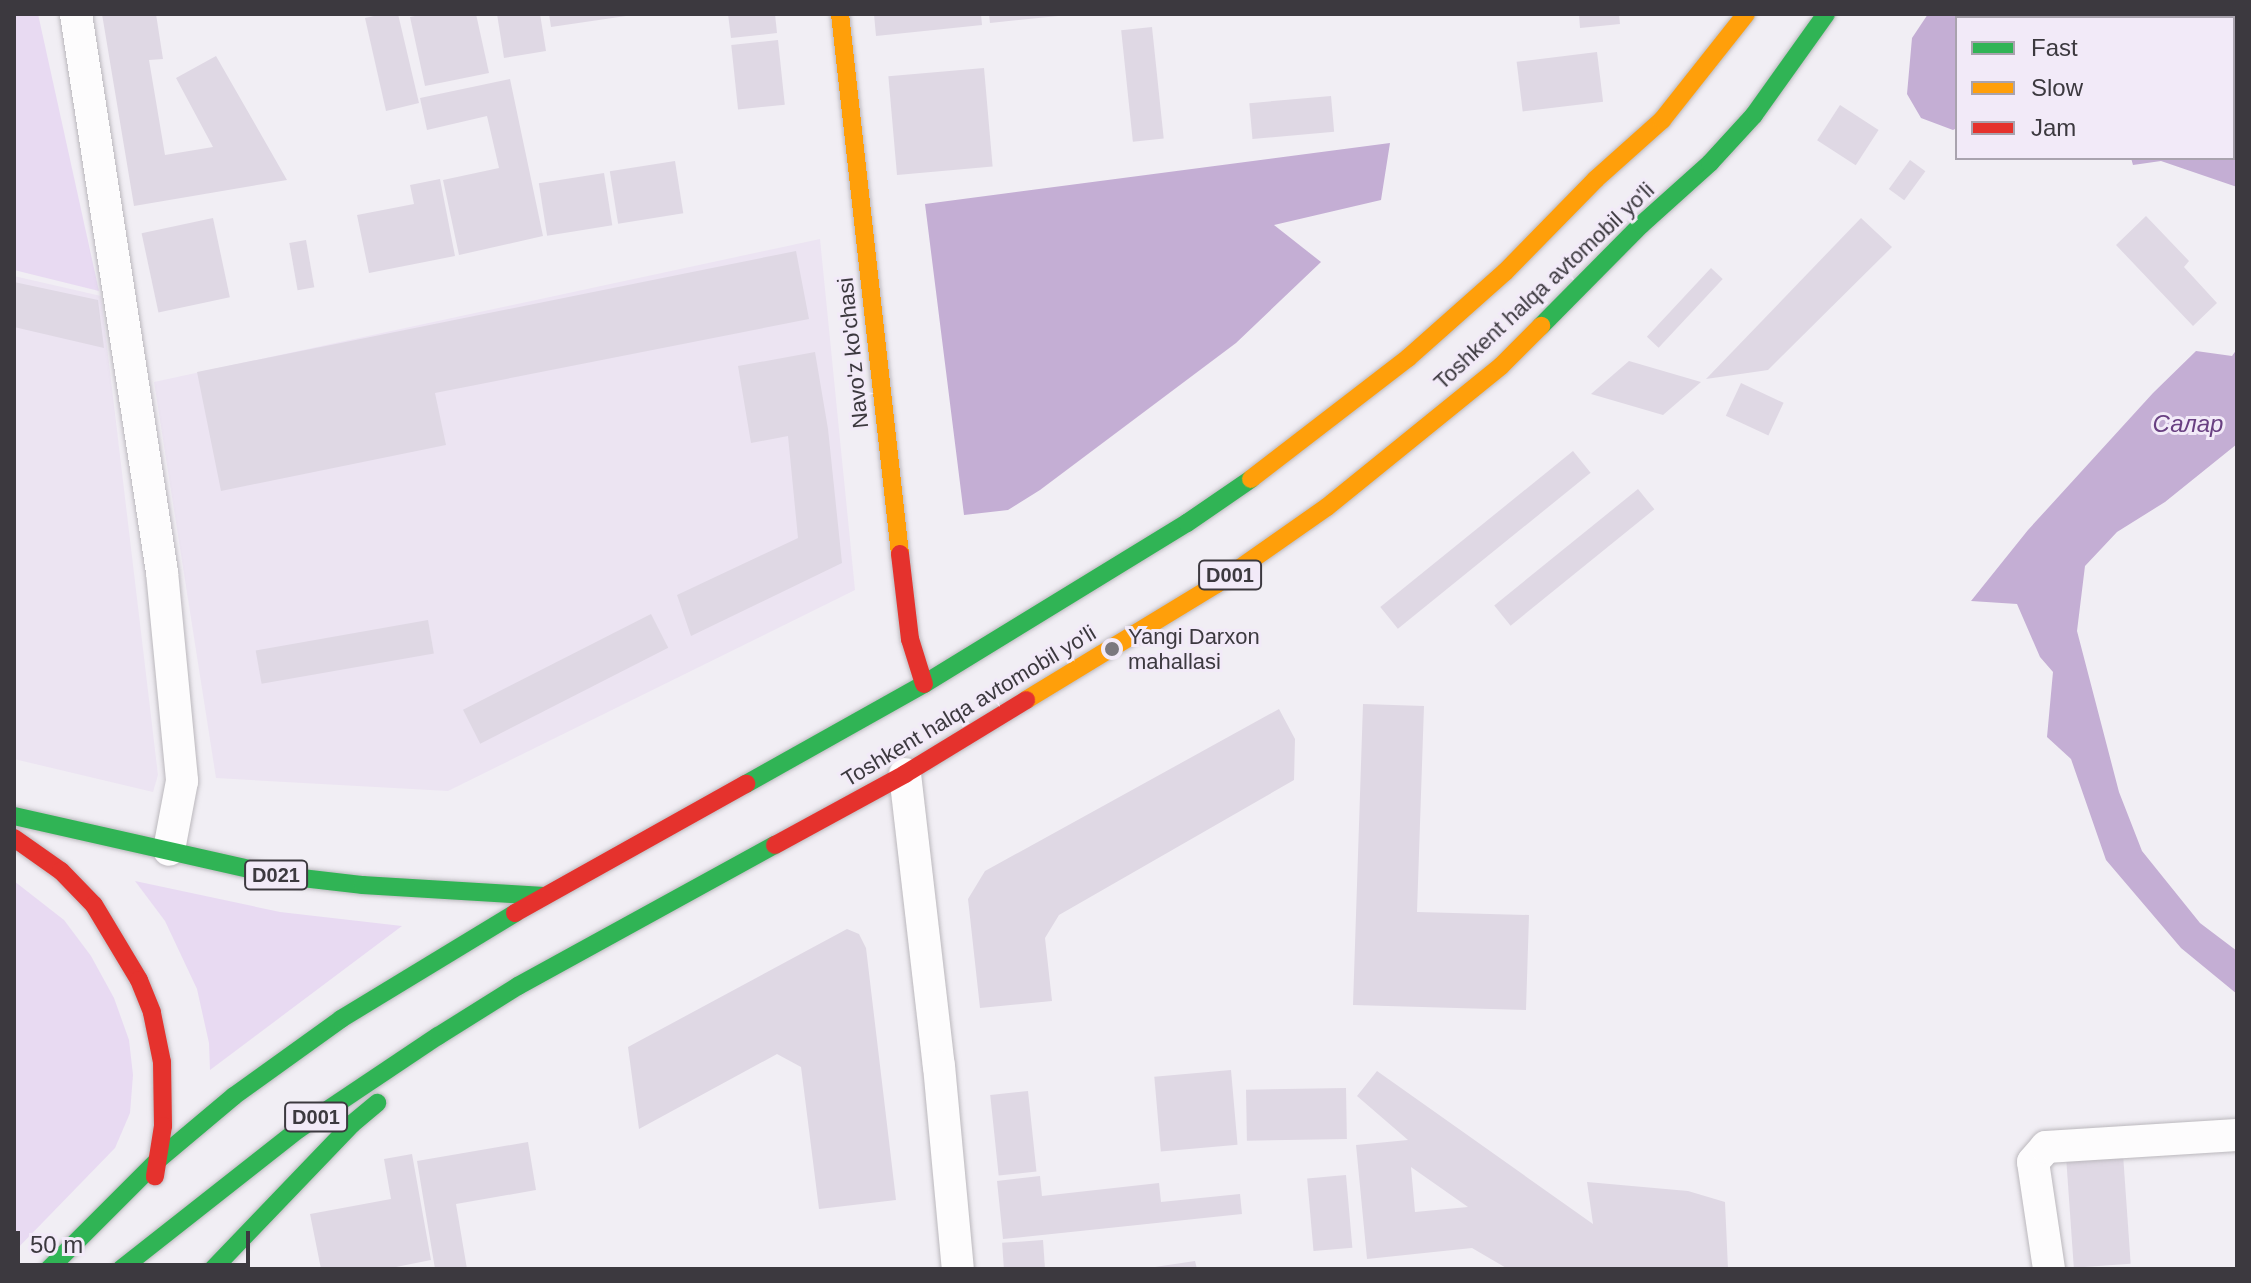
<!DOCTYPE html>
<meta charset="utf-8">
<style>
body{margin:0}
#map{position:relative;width:2251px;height:1283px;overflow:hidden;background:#f1eef4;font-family:Arial,sans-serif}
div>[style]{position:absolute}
.built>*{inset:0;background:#ece4f2}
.green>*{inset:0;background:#e8daf2}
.water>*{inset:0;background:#c4aed4}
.building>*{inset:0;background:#dfd8e4;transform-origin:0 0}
.roads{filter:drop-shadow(0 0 2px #bbb8bd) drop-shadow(0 0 2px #bbb8bd)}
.street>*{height:32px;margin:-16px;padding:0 16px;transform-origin:16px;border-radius:16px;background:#fdfcfd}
.fast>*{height:18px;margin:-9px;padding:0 9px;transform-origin:9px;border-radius:9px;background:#30b455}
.slow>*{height:18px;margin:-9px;padding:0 9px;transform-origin:9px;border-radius:9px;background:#ff9f0a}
.jam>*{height:18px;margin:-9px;padding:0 9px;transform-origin:9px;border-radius:9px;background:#e5322d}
.dots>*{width:22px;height:22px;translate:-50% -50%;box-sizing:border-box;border:4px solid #f2eaf8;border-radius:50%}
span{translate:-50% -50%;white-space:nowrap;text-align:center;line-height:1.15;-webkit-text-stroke:6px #f2eaf8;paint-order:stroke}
.shield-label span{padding:2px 6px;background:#f2eaf8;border:2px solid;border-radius:6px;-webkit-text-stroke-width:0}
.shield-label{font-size:20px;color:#3c393f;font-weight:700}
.street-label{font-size:22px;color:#3c393f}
.poi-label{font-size:22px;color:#3c393f}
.left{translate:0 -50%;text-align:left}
.water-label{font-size:24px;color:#694082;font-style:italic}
.frame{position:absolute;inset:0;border:16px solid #3c393f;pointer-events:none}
.legend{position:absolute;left:1955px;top:16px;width:280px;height:144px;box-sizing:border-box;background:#f2eaf8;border:2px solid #a9a3ae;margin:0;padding:10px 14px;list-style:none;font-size:24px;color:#3c393f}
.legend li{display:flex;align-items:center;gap:16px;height:40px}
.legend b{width:40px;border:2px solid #a9a3ae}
.scale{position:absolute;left:16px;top:1231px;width:234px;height:36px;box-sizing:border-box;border:4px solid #3c393f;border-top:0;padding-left:10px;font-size:24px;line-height:28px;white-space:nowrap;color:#3c393f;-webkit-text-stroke:6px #f2eaf8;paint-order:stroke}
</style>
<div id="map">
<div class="built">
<i style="clip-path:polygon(820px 239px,855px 590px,448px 791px,216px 778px,154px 382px)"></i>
<i style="clip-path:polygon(14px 276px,101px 296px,158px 775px,153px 792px,14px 759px)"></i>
</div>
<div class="green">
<i style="clip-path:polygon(14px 14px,38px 14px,99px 291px,14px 270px)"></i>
<i style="clip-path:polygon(14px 881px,64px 920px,91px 956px,114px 998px,129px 1040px,133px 1075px,130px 1113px,115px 1148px,14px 1252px)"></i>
<i style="clip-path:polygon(135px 881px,280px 912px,402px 926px,210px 1070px,209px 1043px,197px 989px,165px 921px)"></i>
</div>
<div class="water">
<i style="clip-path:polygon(1928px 14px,1965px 14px,1965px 18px,1957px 18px,1957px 128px,1953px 130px,1921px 118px,1907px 94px,1912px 38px)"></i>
<i style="clip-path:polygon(1390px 143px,1381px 200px,1274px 225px,1321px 262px,1236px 343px,1040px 490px,1008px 510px,964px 515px,925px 204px)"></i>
<i style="clip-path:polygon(2233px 144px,2237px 145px,2237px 187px,2161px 161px,2133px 165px,2131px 158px,2233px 158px)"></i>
<i style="clip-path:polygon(2237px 349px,2237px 444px,2165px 502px,2117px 532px,2085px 566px,2077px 631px,2119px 792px,2142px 851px,2200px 923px,2237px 951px,2237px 994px,2181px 948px,2106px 860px,2071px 759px,2047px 737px,2053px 672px,2040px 657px,2017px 604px,1971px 601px,2028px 530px,2153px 393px,2196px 351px,2232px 356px)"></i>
</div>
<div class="building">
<i style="clip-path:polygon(102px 14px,156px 14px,163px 59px,149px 60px,165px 155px,213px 147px,176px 78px,216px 56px,287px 180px,134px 206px)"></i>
<i style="clip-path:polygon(383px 14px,398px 14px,419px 103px,386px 111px,365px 18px)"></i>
<i style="clip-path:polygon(424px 14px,476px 14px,489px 73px,425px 86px,410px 17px)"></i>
<i style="clip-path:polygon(497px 14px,540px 14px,546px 51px,504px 58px)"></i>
<i style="clip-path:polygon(549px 14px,626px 14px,626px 16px,551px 27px)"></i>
<i style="clip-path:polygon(728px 14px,775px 14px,777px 33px,731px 38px)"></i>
<i style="clip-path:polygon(874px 14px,981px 14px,982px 25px,876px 36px)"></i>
<i style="clip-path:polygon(989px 14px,1058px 14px,1058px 16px,990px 23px)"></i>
<i style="clip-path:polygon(1579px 14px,1619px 14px,1620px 24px,1580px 28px)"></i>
<i style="left:1152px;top:27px;width:112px;height:31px;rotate:84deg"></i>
<i style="left:778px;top:40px;width:65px;height:47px;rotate:84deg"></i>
<i style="left:1597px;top:52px;width:50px;height:81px;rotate:83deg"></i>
<i style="left:984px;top:68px;width:99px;height:96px;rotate:85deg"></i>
<i style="clip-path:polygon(510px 79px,543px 236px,459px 255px,443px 180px,499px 168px,487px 116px,427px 130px,420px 98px)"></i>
<i style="left:1331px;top:96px;width:36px;height:82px;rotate:85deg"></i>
<i style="left:1840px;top:105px;width:46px;height:42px;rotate:33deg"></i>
<i style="left:1910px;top:160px;width:19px;height:36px;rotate:36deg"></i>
<i style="left:675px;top:161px;width:53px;height:66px;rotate:81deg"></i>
<i style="left:604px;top:173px;width:53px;height:66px;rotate:81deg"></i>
<i style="clip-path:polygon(440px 179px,455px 256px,369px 273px,357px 215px,414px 204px,410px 185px)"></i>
<i style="clip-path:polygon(2146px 216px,2189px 261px,2184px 267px,2217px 303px,2193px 326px,2116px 245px)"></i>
<i style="left:213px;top:218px;width:81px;height:73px;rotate:78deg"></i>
<i style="clip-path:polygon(1861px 218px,1892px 247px,1768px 370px,1706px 379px)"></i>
<i style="left:306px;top:240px;width:48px;height:17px;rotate:80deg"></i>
<i style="clip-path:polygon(796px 251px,809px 319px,435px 393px,446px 445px,221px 491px,197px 372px)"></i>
<i style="left:1711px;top:268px;width:16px;height:94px;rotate:43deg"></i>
<i style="clip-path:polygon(14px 282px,98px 300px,104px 348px,14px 327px)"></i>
<i style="clip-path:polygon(815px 352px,828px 429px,842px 563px,691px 636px,677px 595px,798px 538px,788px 436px,751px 443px,738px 366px)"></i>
<i style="clip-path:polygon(1629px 361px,1701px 382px,1663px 415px,1591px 394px)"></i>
<i style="left:1741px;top:383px;width:47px;height:36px;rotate:25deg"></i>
<i style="left:1573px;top:451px;width:28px;height:248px;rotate:51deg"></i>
<i style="left:1638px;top:489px;width:26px;height:185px;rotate:51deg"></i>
<i style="left:651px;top:614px;width:38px;height:211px;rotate:63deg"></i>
<i style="left:428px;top:620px;width:34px;height:175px;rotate:80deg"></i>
<i style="clip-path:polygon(1363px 704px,1424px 706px,1417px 912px,1529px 915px,1526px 1010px,1353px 1005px)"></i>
<i style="clip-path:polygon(1279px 709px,1295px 739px,1294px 780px,1059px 915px,1045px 938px,1052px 1001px,980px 1008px,968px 899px,985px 871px)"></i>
<i style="clip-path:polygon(847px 929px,859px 934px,866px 948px,896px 1200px,819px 1209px,801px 1067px,777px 1054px,639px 1129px,628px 1047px)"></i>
<i style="left:1231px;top:1070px;width:75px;height:77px;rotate:85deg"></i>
<i style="clip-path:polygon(evenodd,1377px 1071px,1593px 1224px,1587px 1182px,1688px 1191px,1725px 1202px,1728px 1269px,1508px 1269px,1472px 1248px,1367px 1259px,1356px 1145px,1408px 1140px,1357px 1096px,1377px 1071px,1411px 1167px,1468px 1207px,1415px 1212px,1411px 1167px)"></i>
<i style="left:1346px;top:1088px;width:51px;height:100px;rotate:89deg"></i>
<i style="left:1028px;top:1091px;width:81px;height:38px;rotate:84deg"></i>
<i style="clip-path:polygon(528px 1142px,536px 1190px,456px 1204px,467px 1269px,435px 1269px,417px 1161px)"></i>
<i style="clip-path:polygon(412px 1154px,431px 1260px,386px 1269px,321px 1269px,310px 1214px,391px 1199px,384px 1159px)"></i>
<i style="left:2123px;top:1154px;width:110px;height:57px;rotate:86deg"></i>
<i style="left:1346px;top:1175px;width:73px;height:39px;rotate:85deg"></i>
<i style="clip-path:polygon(1040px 1176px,1042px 1196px,1159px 1183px,1161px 1202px,1240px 1194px,1242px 1214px,1003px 1239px,997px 1181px)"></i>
<i style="left:1043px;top:1240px;width:29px;height:41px;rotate:86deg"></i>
<i style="clip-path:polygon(1195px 1261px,1197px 1269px,1155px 1269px,1155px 1267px)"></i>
</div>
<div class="roads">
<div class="street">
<i style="left:76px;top:14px;width:565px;rotate:81.24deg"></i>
<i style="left:162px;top:572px;width:210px;rotate:84.5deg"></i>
<i style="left:182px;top:781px;width:70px;rotate:100.7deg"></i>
<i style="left:905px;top:774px;width:294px;rotate:83.4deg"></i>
<i style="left:939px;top:1066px;width:204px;rotate:84.7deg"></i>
<i style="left:2049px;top:1269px;width:108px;rotate:-98.5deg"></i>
<i style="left:2033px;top:1162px;width:20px;rotate:-49deg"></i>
<i style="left:2046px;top:1147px;width:191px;rotate:-3.6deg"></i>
</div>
<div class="fast">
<i style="left:1541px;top:326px;width:142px;rotate:-45.3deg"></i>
<i style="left:1641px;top:225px;width:93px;rotate:-41.9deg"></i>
<i style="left:1710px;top:163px;width:65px;rotate:-47.5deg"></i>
<i style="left:1754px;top:115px;width:124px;rotate:-54.5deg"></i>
<i style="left:746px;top:784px;width:204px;rotate:-29.3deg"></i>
<i style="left:924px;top:684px;width:308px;rotate:-31.5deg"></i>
<i style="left:1187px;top:523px;width:78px;rotate:-34.5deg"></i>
<i style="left:14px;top:816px;width:269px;rotate:12.7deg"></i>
<i style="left:276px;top:875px;width:88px;rotate:6.6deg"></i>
<i style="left:363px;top:885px;width:181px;rotate:3.5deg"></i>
<i style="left:49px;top:1269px;width:156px;rotate:-45deg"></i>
<i style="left:159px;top:1159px;width:98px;rotate:-40deg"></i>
<i style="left:234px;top:1096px;width:132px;rotate:-35.7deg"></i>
<i style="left:341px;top:1019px;width:204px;rotate:-31.3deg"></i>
<i style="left:121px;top:1269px;width:226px;rotate:-38.2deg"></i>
<i style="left:299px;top:1129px;width:167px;rotate:-33.8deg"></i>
<i style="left:438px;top:1036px;width:94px;rotate:-32deg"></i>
<i style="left:518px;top:986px;width:293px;rotate:-28.8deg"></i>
<i style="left:213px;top:1269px;width:201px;rotate:-46.2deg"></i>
<i style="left:352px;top:1124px;width:33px;rotate:-40deg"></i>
</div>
<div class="slow">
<i style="left:840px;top:14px;width:543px;rotate:83.66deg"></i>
<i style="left:1251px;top:479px;width:198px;rotate:-37.6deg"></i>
<i style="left:1408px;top:358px;width:130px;rotate:-41.6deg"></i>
<i style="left:1505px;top:272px;width:130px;rotate:-45.6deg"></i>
<i style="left:1596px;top:179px;width:89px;rotate:-41.8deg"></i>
<i style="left:1662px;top:120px;width:135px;rotate:-51.6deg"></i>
<i style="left:1026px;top:700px;width:223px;rotate:-31.3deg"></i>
<i style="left:1217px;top:584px;width:134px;rotate:-35deg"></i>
<i style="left:1327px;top:507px;width:224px;rotate:-39deg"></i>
<i style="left:1501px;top:366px;width:57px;rotate:-45deg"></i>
</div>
<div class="jam">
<i style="left:900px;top:554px;width:86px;rotate:83.3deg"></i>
<i style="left:910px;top:639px;width:47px;rotate:72.7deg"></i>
<i style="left:14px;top:838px;width:57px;rotate:35.1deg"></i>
<i style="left:61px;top:871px;width:47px;rotate:45.9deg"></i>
<i style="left:94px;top:905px;width:87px;rotate:59deg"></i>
<i style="left:139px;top:980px;width:35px;rotate:68deg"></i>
<i style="left:152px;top:1013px;width:50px;rotate:78.5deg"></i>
<i style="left:162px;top:1062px;width:64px;rotate:89.1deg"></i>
<i style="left:163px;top:1126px;width:51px;rotate:99.1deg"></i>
<i style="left:775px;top:845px;width:148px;rotate:-28.6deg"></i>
<i style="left:905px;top:774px;width:142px;rotate:-31.4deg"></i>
<i style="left:515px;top:913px;width:265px;rotate:-29.2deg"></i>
</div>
</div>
<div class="dots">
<i style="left:1112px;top:649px;background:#7b787e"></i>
</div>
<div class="shield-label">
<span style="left:1230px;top:575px">D001</span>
<span style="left:276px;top:875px">D021</span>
<span style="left:316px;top:1117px">D001</span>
</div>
<div class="street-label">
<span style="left:1544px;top:286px;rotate:-43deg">Toshkent halqa avtomobil yo'li</span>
<span style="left:853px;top:353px;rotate:-96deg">Navo'z ko'chasi</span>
<span style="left:969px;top:706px;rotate:-31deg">Toshkent halqa avtomobil yo'li</span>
</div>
<div class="poi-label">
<span class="left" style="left:1128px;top:649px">Yangi Darxon<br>mahallasi</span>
</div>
<div class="water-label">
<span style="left:2188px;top:424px">Салар</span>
</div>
<div class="frame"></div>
<ul class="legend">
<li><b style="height:10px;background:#30b455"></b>Fast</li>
<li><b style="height:10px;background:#ff9f0a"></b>Slow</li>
<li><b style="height:10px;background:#e5322d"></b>Jam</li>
</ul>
<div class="scale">50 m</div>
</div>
